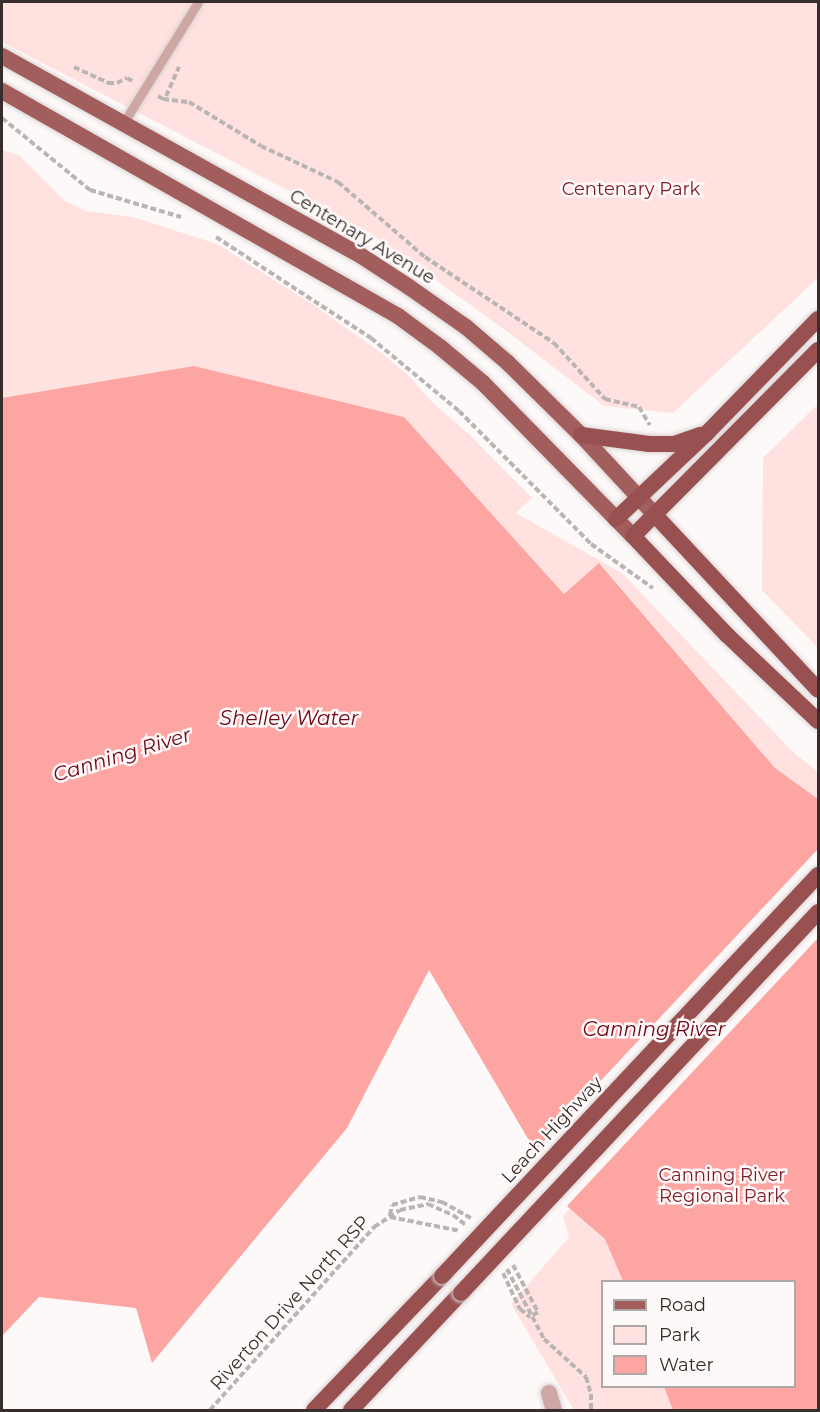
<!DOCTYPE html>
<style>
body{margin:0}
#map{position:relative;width:820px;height:1412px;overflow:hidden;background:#fef9f9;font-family:Montserrat,sans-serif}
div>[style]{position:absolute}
.green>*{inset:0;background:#ffe2e0}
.water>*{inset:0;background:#fda5a2}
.pier>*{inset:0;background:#fef9f9}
.path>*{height:4px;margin-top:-2px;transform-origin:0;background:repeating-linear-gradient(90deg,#bbb4b4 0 6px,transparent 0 9px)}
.roads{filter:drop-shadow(0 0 2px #dad4d4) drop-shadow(0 0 2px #dad4d4)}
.service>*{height:9px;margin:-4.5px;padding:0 4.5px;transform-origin:4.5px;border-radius:4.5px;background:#cea6a4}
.minor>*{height:16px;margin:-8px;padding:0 8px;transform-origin:8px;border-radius:8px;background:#cea6a4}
.primary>*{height:16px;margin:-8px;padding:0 8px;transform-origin:8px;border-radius:8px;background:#a25e5c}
.trunk>*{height:16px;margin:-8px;padding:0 8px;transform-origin:8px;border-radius:8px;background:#995050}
.bridges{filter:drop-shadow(0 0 2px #dad4d4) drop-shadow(0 0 2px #dad4d4)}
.trunk-bridge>*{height:16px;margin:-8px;padding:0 8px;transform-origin:8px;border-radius:8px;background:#995050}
span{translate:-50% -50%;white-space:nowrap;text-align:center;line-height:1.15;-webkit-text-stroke:5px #fef9f9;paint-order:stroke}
.park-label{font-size:18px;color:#811d25}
.street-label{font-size:18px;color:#362d2c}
.water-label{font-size:20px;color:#700517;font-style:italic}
.frame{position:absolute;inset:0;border:3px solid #362d2c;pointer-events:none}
.legend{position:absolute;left:601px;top:1280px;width:195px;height:108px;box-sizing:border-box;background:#fef9f9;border:2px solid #aea7a7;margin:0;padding:8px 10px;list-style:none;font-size:18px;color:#362d2c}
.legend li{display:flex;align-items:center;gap:12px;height:30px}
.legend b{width:30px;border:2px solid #aea7a7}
</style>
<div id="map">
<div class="green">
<i style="clip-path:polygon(2px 2px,818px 2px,818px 278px,673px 413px,604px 406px,509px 333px,372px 234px,2px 42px)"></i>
<i style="clip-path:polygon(2px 150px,19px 155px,65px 201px,86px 211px,133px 217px,217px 244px,314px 305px,384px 355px,408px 375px,432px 402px,470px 435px,532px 498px,516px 513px,622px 573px,793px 752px,818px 772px,818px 799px,775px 768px,600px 563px,564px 594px,404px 417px,194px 366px,2px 398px)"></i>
<i style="clip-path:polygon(818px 404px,818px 648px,762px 590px,763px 458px)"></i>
<i style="clip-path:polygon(evenodd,818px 945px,818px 1410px,574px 1410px,511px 1304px,569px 1237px,563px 1216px,818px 945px,602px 1282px,794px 1282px,794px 1386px,602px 1386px,602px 1282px)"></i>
</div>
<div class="water">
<i style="clip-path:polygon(194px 366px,404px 417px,564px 594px,599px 563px,775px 768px,818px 799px,818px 1410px,673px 1410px,664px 1387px,794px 1386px,794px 1282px,623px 1281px,605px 1239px,568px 1207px,429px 970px,347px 1128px,152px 1363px,136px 1308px,39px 1297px,2px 1336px,2px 398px)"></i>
</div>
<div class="pier">
<i style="clip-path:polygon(818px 849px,818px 938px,565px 1208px,533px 1153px)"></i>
</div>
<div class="path">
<i style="left:74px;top:67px;width:38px;rotate:25deg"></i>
<i style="left:108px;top:83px;width:9px"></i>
<i style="left:117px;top:83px;width:11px;rotate:-27deg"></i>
<i style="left:127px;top:78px;width:7px;rotate:27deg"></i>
<i style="left:158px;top:96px;width:6px;rotate:31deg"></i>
<i style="left:163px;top:99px;width:26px;rotate:7deg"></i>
<i style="left:189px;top:102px;width:84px;rotate:31.4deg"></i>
<i style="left:261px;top:146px;width:85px;rotate:25.1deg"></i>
<i style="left:338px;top:182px;width:115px;rotate:40.8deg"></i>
<i style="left:425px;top:257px;width:155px;rotate:33.7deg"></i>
<i style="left:554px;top:343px;width:76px;rotate:47.7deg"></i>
<i style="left:605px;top:399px;width:35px;rotate:13deg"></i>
<i style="left:639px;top:407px;width:21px;rotate:59deg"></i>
<i style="left:166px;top:96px;width:32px;rotate:-66deg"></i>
<i style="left:2px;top:118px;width:114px;rotate:39.3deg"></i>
<i style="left:90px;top:190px;width:95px;rotate:16.5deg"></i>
<i style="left:216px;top:237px;width:185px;rotate:33.1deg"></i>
<i style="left:371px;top:338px;width:114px;rotate:39.7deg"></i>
<i style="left:459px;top:411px;width:187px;rotate:45.2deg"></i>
<i style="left:591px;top:544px;width:76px;rotate:35.4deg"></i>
<i style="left:390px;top:1215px;width:10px;rotate:-79deg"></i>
<i style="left:392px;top:1205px;width:29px;rotate:-16deg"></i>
<i style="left:420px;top:1197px;width:23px;rotate:13deg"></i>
<i style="left:442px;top:1202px;width:33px;rotate:29deg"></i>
<i style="left:390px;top:1217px;width:72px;rotate:11.2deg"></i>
<i style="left:513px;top:1265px;width:53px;rotate:62deg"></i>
<i style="left:538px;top:1312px;width:9px;rotate:148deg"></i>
<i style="left:507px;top:1269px;width:79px;rotate:62.1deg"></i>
<i style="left:544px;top:1339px;width:57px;rotate:42.1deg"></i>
<i style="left:586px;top:1377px;width:18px;rotate:74deg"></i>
<i style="left:591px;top:1394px;width:16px;rotate:90deg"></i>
<i style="left:503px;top:1273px;width:40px;rotate:65deg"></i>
<i style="left:520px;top:1309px;width:13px;rotate:39deg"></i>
<i style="left:210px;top:1410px;width:246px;rotate:-48.1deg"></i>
<i style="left:374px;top:1227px;width:31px;rotate:-33deg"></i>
<i style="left:400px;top:1210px;width:29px;rotate:-12deg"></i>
<i style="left:428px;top:1204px;width:27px;rotate:24deg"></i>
<i style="left:453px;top:1215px;width:16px;rotate:38deg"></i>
</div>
<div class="roads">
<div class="service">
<i style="left:124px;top:122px;width:141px;rotate:-58.3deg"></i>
</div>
<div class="minor">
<i style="left:549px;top:1393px;width:18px;rotate:74deg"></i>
</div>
<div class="primary">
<i style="left:2px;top:56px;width:413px;rotate:29.1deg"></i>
<i style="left:363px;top:257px;width:55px;rotate:33.1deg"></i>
<i style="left:409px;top:287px;width:70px;rotate:35.1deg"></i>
<i style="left:466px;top:327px;width:55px;rotate:40.6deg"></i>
<i style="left:508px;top:363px;width:103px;rotate:44.6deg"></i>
<i style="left:581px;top:435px;width:109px;rotate:47.2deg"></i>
<i style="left:2px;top:91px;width:455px;rotate:29.6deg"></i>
<i style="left:398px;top:316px;width:52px;rotate:36.4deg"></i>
<i style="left:440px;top:347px;width:56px;rotate:39.9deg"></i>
<i style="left:483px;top:383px;width:214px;rotate:45.6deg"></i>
</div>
<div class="trunk">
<i style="left:818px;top:350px;width:262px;rotate:134.8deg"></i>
<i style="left:633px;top:536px;width:137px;rotate:46.5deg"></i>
<i style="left:727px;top:635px;width:125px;rotate:43.4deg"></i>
<i style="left:581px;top:435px;width:69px;rotate:7.5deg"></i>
<i style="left:649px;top:444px;width:25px"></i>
<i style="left:674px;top:444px;width:28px;rotate:-19deg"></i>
<i style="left:655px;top:515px;width:239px;rotate:47deg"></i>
<i style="left:616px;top:519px;width:125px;rotate:-43.4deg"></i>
<i style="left:707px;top:433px;width:159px;rotate:-45.8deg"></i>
<i style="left:314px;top:1410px;width:185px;rotate:-46.3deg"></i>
<i style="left:351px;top:1410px;width:161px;rotate:-46.8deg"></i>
</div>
</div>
<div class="bridges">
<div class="trunk-bridge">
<i style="left:442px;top:1276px;width:550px;rotate:-46.84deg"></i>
<i style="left:461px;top:1293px;width:522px;rotate:-46.86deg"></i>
</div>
</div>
<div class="park-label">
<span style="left:631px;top:189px">Centenary Park</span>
<span style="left:722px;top:1186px">Canning River<br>Regional Park</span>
</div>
<div class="street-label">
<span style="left:362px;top:237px;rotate:31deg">Centenary Avenue</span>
<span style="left:552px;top:1130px;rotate:-47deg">Leach Highway</span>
<span style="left:290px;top:1303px;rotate:-48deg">Riverton Drive North RSP</span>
</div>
<div class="water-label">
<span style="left:289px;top:718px">Shelley Water</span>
<span style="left:122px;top:755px;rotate:-17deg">Canning River</span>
<span style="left:654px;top:1029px">Canning River</span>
</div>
<div class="frame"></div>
<ul class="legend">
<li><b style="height:8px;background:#a25e5c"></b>Road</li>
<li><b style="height:16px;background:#ffe2e0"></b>Park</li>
<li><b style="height:16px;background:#fda5a2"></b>Water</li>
</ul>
</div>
